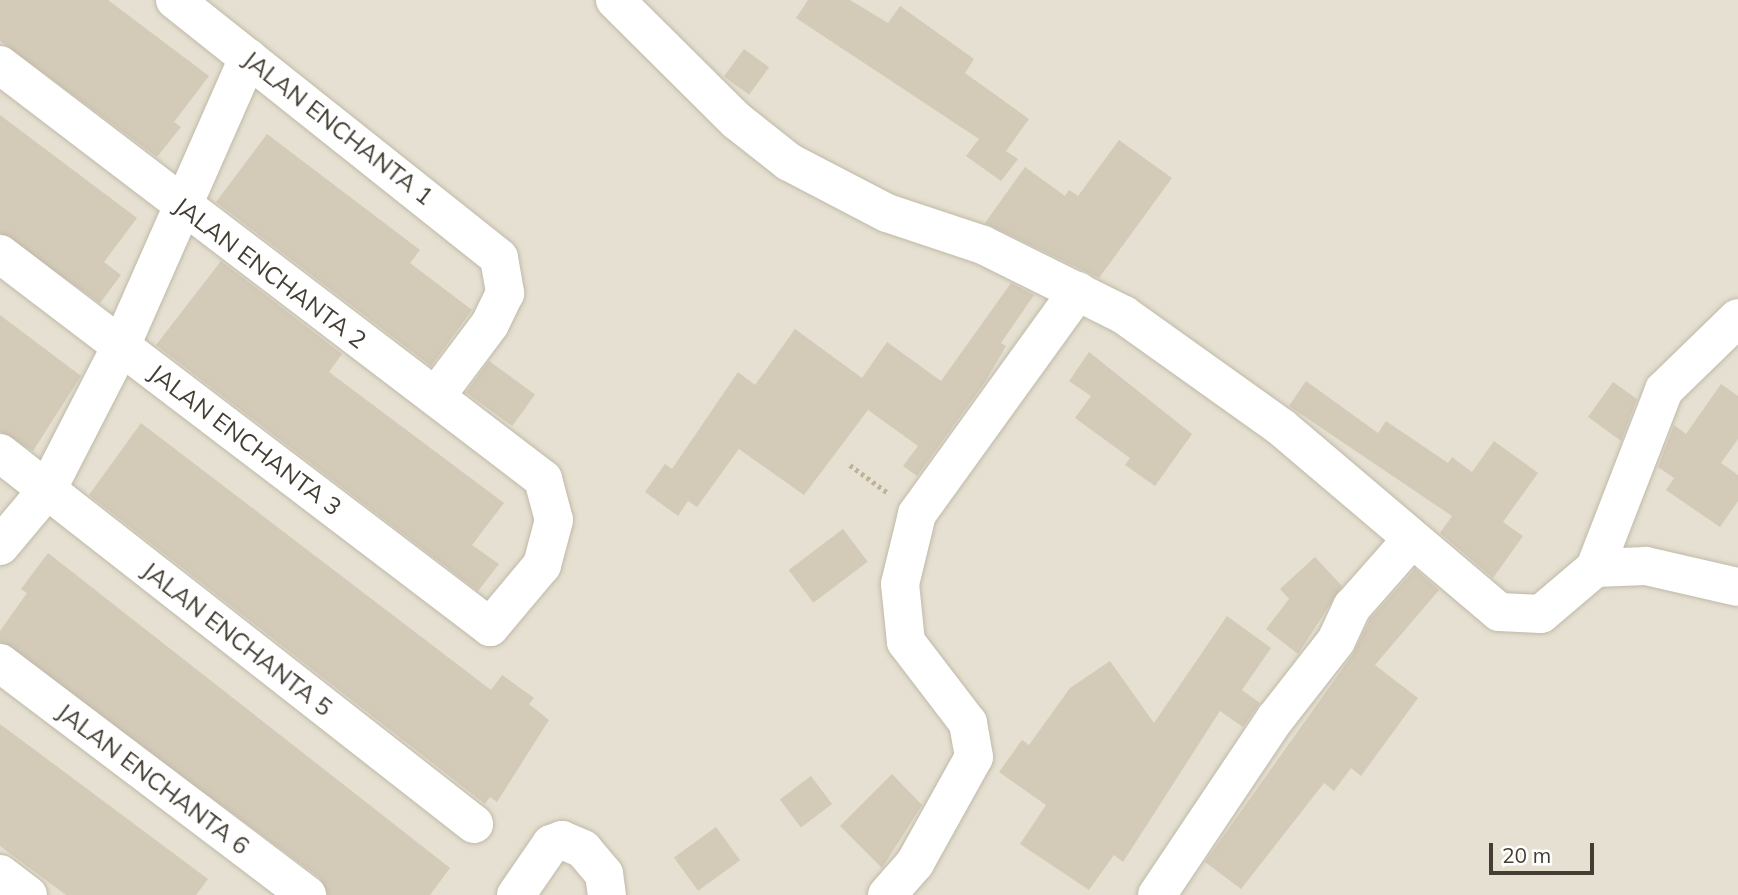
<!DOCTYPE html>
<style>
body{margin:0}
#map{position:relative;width:1738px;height:895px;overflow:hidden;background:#f1eee3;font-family:Mulish,sans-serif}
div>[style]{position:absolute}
.residential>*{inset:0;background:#e5e0d1;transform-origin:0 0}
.building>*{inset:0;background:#d3cab8;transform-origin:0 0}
.path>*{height:4.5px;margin-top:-2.25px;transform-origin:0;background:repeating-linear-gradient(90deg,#bfb296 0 3.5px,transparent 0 7px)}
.roads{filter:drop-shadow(0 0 2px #c0b9a8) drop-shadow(0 0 2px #c0b9a8)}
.minor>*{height:38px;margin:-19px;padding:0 19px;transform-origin:19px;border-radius:19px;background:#fff}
span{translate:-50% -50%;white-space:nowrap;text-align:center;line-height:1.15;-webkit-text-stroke:6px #fff;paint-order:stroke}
.street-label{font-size:24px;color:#433d33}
.scale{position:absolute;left:1489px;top:843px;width:105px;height:32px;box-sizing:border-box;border:4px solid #433d33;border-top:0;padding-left:9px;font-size:21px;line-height:24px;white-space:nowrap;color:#433d33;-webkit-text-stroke:5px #fff;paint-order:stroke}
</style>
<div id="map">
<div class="residential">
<i style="left:0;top:0;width:1738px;height:895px"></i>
</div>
<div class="building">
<i style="clip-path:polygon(0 0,108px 0,209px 76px,174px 122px,181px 127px,157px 157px,0 41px)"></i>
<i style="clip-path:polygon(808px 0,850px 0,888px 23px,900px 6px,974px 59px,965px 73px,1029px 119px,1006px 151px,1018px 159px,1001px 181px,966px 156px,979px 139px,796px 18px)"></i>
<i style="left:744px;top:49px;width:31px;height:34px;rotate:36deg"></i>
<i style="clip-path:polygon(0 115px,137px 218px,104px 262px,121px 275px,100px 303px,0 233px)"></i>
<i style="clip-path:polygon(267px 134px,420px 250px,410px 263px,472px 310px,431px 366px,216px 202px)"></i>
<i style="clip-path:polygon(1119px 140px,1172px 178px,1099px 278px,985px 223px,1025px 167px,1065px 196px,1069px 190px,1078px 196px)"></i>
<i style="clip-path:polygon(221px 261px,342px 354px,329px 372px,504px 503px,472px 545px,499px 564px,478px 591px,156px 345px)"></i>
<i style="clip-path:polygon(1011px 283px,1034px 295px,1001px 343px,1006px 346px,985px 382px,917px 476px,903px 466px,918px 446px,868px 410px,804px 495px,739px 449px,697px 507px,688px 501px,678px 516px,645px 492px,665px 464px,672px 469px,738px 372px,755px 385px,795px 329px,862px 378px,887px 342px,941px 381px)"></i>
<i style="clip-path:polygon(0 315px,81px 376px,33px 451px,0 432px)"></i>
<i style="clip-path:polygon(1089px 352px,1192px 434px,1155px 486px,1125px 465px,1130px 458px,1075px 418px,1091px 396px,1069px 381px)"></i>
<i style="left:489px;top:361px;width:57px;height:39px;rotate:36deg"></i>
<i style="clip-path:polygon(1306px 381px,1378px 433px,1386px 421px,1448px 463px,1452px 457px,1472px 472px,1494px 441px,1538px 473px,1503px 522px,1523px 536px,1493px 578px,1440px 533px,1452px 516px,1289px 406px)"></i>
<i style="clip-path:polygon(1613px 382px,1637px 399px,1621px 441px,1588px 417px)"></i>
<i style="clip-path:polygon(1721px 384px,1738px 396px,1738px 439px,1721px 463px,1738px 475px,1738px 501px,1720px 527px,1666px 490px,1674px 478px,1658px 467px,1674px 425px,1686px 434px)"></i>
<i style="clip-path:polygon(141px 423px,491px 690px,502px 675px,534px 698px,529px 704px,549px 720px,497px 802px,490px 797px,485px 804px,89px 495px)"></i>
<i style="left:843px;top:529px;width:41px;height:68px;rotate:53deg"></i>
<i style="clip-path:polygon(48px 553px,450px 868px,430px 895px,328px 895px,320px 878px,0 642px,0 631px,27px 593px,21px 589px)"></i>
<i style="clip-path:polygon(1315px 557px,1342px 586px,1298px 654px,1266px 629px,1289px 599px,1280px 589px)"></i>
<i style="clip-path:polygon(1415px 569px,1439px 590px,1375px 665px,1418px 698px,1361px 776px,1351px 768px,1334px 791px,1324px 783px,1241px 889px,1205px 862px,1353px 654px,1370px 619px)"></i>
<i style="clip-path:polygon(1227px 616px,1271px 648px,1242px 690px,1260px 703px,1243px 727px,1220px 711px,1123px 862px,1114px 855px,1089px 890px,1020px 844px,1046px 805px,999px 772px,1022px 740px,1029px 745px,1070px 688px,1110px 661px,1154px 723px)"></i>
<i style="clip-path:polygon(0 724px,208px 879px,196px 895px,66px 895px,0 846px)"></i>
<i style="clip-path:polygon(892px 774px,922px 805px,882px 868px,840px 826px)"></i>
<i style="left:811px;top:776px;width:35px;height:39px;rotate:53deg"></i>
<i style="left:716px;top:827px;width:41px;height:52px;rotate:54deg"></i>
</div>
<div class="path">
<i style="left:850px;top:465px;width:47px;rotate:36.4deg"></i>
</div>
<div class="roads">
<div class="minor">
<i style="left:175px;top:0;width:414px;rotate:38.5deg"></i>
<i style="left:499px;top:258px;width:36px;rotate:80deg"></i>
<i style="left:505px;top:293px;width:34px;rotate:116deg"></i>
<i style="left:490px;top:324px;width:90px;rotate:126.9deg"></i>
<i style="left:615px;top:0;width:172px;rotate:44.8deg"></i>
<i style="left:737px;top:121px;width:66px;rotate:38.3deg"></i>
<i style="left:789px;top:162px;width:110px;rotate:27.5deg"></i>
<i style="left:887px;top:213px;width:101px;rotate:18.4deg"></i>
<i style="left:983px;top:245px;width:157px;rotate:26.4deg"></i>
<i style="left:1124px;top:315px;width:193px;rotate:35.5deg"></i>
<i style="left:1281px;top:427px;width:286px;rotate:40.3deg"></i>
<i style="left:1499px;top:612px;width:42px;rotate:2.7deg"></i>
<i style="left:1541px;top:614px;width:71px;rotate:-40.4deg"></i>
<i style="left:1595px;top:568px;width:51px;rotate:-2.2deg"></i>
<i style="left:1646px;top:566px;width:94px;rotate:12.9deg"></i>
<i style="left:0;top:65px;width:683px;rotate:37.32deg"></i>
<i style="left:543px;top:479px;width:42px;rotate:75deg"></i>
<i style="left:554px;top:520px;width:47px;rotate:104.9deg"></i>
<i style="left:542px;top:565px;width:81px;rotate:130deg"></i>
<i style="left:490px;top:627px;width:616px;rotate:-142.72deg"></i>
<i style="left:0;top:453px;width:602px;rotate:38.05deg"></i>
<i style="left:0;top:546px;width:73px;rotate:-50deg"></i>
<i style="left:47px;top:490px;width:162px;rotate:-62.8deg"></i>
<i style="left:121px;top:346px;width:315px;rotate:-66.2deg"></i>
<i style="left:1595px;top:568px;width:191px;rotate:-68.8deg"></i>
<i style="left:1664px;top:390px;width:103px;rotate:-44.2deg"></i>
<i style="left:0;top:663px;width:385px;rotate:37.1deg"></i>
<i style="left:0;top:874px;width:35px;rotate:37deg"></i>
<i style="left:516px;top:895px;width:62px;rotate:-55.5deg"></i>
<i style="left:551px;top:844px;width:12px;rotate:-20deg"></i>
<i style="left:562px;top:840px;width:23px;rotate:23deg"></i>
<i style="left:583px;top:849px;width:33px;rotate:50deg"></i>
<i style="left:604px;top:874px;width:21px;rotate:82deg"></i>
<i style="left:887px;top:895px;width:43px;rotate:-48.8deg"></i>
<i style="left:915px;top:863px;width:121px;rotate:-60.9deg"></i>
<i style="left:974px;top:757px;width:35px;rotate:-100deg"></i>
<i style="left:968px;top:723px;width:102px;rotate:-127.4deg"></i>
<i style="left:906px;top:642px;width:58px;rotate:-95.9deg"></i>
<i style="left:900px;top:584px;width:72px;rotate:-76.3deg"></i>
<i style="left:917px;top:514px;width:275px;rotate:-54.2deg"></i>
<i style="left:1157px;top:895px;width:212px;rotate:-56.2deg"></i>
<i style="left:1275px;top:719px;width:99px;rotate:-52deg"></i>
<i style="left:1336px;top:641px;width:38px;rotate:-65deg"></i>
<i style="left:1352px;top:607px;width:89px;rotate:-48.6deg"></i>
</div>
</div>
<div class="street-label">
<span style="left:338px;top:128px;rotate:38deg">JALAN ENCHANTA 1</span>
<span style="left:270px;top:273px;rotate:37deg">JALAN ENCHANTA 2</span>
<span style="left:245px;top:440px;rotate:37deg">JALAN ENCHANTA 3</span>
<span style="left:237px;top:639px;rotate:38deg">JALAN ENCHANTA 5</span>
<span style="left:153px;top:779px;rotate:37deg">JALAN ENCHANTA 6</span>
</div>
<div class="scale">20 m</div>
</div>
